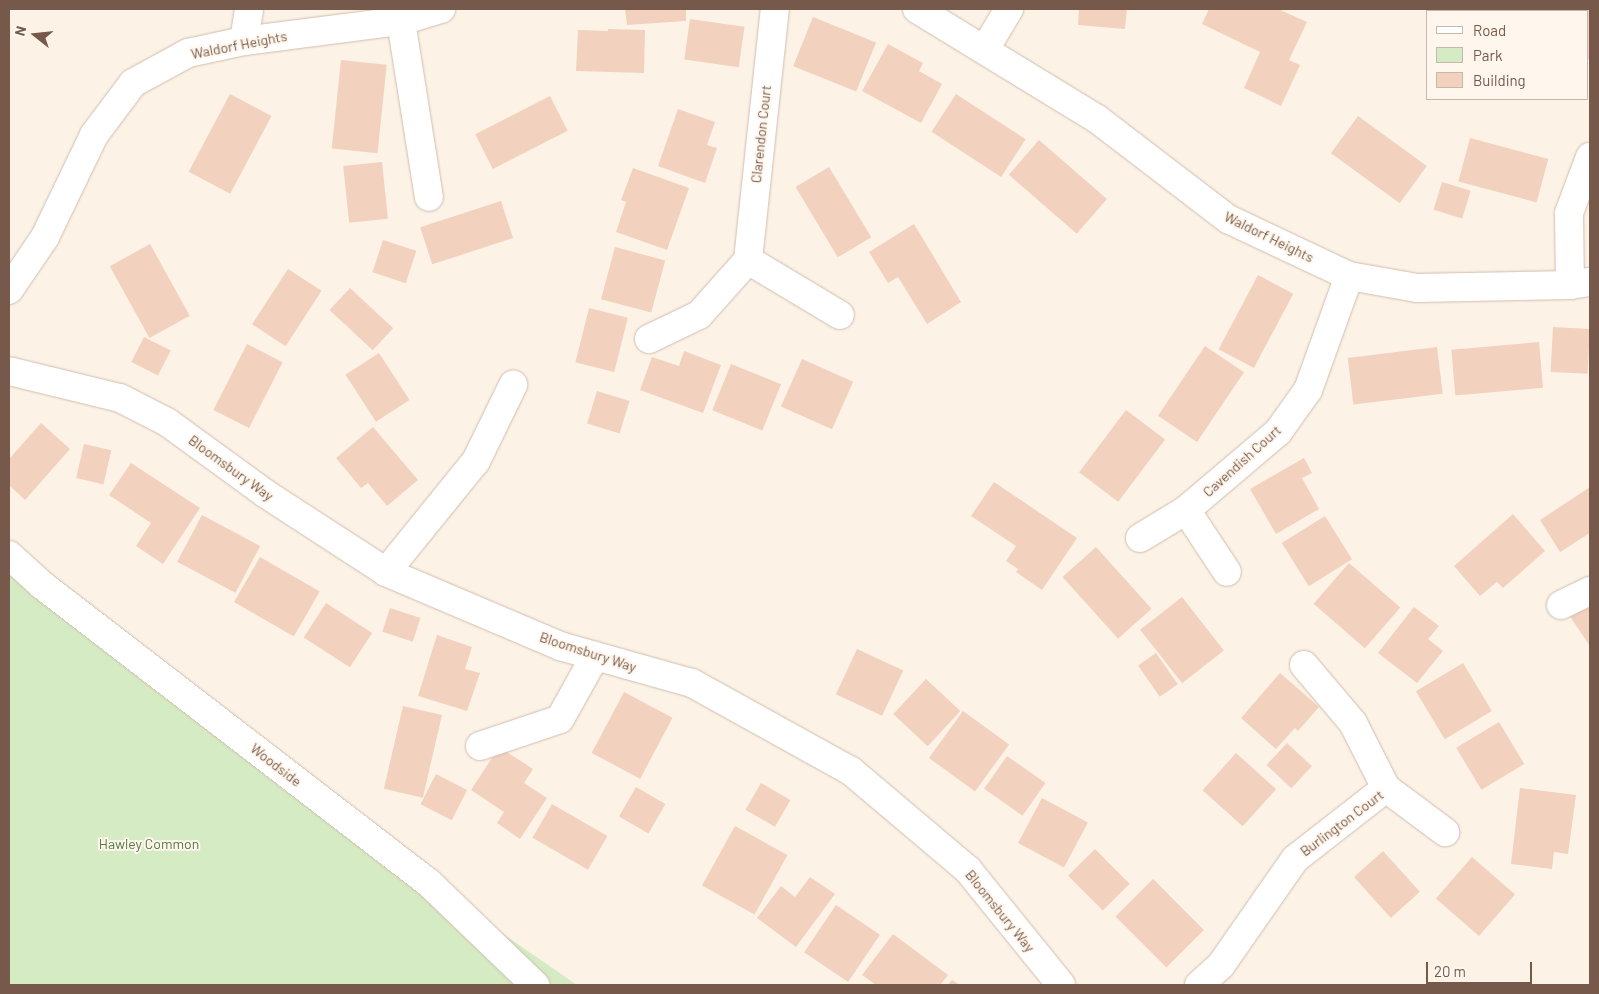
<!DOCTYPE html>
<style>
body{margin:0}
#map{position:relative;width:1599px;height:994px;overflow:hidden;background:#fcf3e6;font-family:Barlow,sans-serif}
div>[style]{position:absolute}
.green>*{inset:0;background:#d5ebc4}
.building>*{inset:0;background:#f2d1be;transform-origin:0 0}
.roads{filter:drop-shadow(0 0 1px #d0bdae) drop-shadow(0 0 1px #d0bdae)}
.minor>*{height:28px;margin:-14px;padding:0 14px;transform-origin:14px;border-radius:14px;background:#fff}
span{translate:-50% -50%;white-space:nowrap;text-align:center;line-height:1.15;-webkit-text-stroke:4px #fff7ed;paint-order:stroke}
.street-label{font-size:14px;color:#76594a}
.park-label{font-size:14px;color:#547c42}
.frame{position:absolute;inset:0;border:10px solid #76594a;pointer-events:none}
.legend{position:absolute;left:1426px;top:10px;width:162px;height:90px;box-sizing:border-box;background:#fff7ed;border:1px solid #c8b8ac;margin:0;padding:6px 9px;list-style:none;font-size:15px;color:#76594a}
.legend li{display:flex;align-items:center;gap:10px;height:25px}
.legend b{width:25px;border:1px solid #c8b8ac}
.north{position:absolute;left:10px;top:10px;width:50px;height:50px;-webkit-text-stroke:4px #fff7ed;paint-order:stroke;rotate:286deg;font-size:14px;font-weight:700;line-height:20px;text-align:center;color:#76594a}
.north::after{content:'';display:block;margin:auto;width:18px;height:22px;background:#76594a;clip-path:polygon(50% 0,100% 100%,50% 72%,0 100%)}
.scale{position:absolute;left:1426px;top:962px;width:106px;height:22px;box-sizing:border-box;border:2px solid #76594a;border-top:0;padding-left:6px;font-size:15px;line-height:18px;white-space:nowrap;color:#76594a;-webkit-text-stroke:4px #fff7ed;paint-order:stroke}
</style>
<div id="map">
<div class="green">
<i style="clip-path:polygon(9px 560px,428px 882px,577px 985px,9px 985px)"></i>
</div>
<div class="building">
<i style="clip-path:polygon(625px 9px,686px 9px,686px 21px,627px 25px)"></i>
<i style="clip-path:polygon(1079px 9px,1127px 9px,1125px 29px,1078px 25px)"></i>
<i style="clip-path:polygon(1209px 9px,1278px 9px,1307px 22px,1289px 60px,1300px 65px,1281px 106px,1244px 88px,1260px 52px,1202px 24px)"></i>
<i style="clip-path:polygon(1576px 9px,1590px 9px,1590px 58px,1588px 60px,1588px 11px,1573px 11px)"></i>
<i style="left:813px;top:17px;width:68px;height:53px;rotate:22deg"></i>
<i style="left:690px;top:19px;width:55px;height:41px;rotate:8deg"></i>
<i style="clip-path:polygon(608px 29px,645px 30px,644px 73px,576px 71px,578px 30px,608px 31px)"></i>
<i style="clip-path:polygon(888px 44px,923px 63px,919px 71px,942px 84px,921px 123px,862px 91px)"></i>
<i style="left:341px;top:60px;width:46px;height:89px;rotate:6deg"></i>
<i style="left:230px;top:94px;width:47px;height:88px;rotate:28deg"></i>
<i style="left:956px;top:94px;width:83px;height:45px;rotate:33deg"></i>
<i style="left:550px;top:96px;width:39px;height:84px;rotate:63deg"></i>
<i style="clip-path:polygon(678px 109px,715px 122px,707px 145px,717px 148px,705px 183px,658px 166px)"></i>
<i style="left:1358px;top:116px;width:85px;height:46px;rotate:36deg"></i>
<i style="left:1470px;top:138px;width:81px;height:45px;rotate:15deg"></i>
<i style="left:1039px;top:140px;width:90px;height:46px;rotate:41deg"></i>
<i style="left:382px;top:162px;width:57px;height:39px;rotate:84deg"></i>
<i style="left:829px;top:167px;width:82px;height:39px;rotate:59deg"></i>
<i style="clip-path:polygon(633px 168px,689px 188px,667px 250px,616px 232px,626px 202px,621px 200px)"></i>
<i style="left:1442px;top:182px;width:30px;height:29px;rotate:17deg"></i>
<i style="left:501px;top:201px;width:39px;height:85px;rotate:72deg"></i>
<i style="clip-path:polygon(914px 224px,961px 302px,927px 324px,898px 277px,888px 283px,869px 252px)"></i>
<i style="left:383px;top:240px;width:35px;height:34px;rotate:18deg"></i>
<i style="left:150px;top:244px;width:82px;height:46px;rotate:61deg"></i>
<i style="left:615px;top:247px;width:52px;height:54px;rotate:15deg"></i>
<i style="left:288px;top:269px;width:40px;height:66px;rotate:33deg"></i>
<i style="left:1258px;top:275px;width:40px;height:84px;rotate:28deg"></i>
<i style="left:350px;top:288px;width:59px;height:30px;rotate:43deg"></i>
<i style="left:589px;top:308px;width:40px;height:56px;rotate:14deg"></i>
<i style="left:1553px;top:327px;width:37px;height:45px;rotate:3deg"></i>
<i style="left:144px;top:337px;width:30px;height:28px;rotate:27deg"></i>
<i style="left:1539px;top:342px;width:46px;height:88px;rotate:85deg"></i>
<i style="left:247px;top:344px;width:40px;height:74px;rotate:27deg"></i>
<i style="left:1205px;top:346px;width:47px;height:84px;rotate:34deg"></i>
<i style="left:1437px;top:347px;width:47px;height:90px;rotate:83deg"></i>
<i style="clip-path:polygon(684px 351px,721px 365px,703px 413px,640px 390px,652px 357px,679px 366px)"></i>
<i style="left:379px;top:353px;width:56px;height:40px;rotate:57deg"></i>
<i style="left:802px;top:359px;width:56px;height:52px;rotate:24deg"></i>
<i style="left:731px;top:364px;width:54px;height:50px;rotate:22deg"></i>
<i style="left:597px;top:391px;width:34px;height:34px;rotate:17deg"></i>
<i style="left:1126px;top:410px;width:49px;height:78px;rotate:37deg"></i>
<i style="clip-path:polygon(41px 423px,70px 449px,25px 500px,9px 485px,9px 459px)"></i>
<i style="clip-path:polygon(373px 427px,418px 480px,387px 506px,368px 483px,361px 488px,336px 458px)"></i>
<i style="left:84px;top:444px;width:28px;height:35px;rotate:13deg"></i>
<i style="clip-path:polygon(1304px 458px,1312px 473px,1302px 478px,1319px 509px,1276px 534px,1250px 489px)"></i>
<i style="clip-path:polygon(131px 463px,200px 508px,163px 564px,136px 546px,151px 523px,109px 495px)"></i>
<i style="clip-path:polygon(994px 482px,1077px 538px,1042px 590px,1016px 572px,1018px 569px,1006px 561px,1016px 546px,971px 516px)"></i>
<i style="clip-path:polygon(1590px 487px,1590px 533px,1560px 552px,1540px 520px)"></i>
<i style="clip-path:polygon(1513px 514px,1545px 551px,1503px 588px,1497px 582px,1480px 596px,1454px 566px)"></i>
<i style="left:202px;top:515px;width:66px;height:53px;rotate:28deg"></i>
<i style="left:1325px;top:516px;width:51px;height:51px;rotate:58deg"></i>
<i style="left:1096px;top:547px;width:83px;height:45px;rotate:48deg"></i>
<i style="left:260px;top:557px;width:69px;height:52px;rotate:30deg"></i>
<i style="left:1349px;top:563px;width:68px;height:54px;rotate:41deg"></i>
<i style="left:1182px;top:597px;width:68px;height:53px;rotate:52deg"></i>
<i style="clip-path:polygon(1590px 600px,1590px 646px,1569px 615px)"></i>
<i style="left:326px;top:603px;width:55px;height:41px;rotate:33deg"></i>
<i style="clip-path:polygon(1414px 607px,1439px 626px,1428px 639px,1443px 651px,1417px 683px,1378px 653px)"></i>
<i style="left:390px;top:608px;width:32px;height:25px;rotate:18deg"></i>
<i style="clip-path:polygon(437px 635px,472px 647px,465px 669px,480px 673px,467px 711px,418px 696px)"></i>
<i style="left:857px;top:649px;width:51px;height:50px;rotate:25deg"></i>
<i style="left:1156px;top:653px;width:38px;height:22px;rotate:55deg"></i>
<i style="left:1463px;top:663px;width:56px;height:55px;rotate:59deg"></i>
<i style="clip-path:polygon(1280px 673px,1319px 707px,1298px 731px,1295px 728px,1276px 749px,1241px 718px)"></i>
<i style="left:926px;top:679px;width:47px;height:48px;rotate:43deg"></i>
<i style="left:624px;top:692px;width:55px;height:69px;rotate:28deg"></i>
<i style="left:403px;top:706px;width:40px;height:85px;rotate:13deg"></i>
<i style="left:963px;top:711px;width:57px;height:58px;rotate:36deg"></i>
<i style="left:1499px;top:722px;width:49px;height:50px;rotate:59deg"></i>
<i style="left:1287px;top:743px;width:34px;height:30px;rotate:43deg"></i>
<i style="clip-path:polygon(499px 747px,533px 769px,524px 783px,547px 798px,520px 839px,497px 823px,504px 812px,471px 790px)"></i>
<i style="left:1236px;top:753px;width:54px;height:50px;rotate:42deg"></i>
<i style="left:1007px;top:756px;width:47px;height:40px;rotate:35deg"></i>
<i style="left:436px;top:774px;width:35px;height:34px;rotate:27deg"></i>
<i style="left:761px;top:783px;width:34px;height:31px;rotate:30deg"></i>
<i style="left:636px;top:787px;width:34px;height:34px;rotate:30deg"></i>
<i style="clip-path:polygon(1520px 788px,1576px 795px,1568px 854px,1554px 852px,1552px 869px,1511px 864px)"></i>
<i style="left:1042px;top:798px;width:52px;height:51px;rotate:28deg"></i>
<i style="left:552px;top:804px;width:64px;height:39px;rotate:30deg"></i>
<i style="left:735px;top:826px;width:60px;height:68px;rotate:29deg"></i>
<i style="left:1095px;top:849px;width:49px;height:38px;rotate:45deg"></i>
<i style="left:1383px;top:851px;width:55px;height:39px;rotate:48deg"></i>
<i style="left:1472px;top:857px;width:57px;height:55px;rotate:41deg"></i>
<i style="clip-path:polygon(810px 877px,835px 894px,796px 947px,757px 918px,781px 886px,795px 897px)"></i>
<i style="left:1153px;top:879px;width:72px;height:53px;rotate:45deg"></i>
<i style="left:836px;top:905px;width:53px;height:57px;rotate:34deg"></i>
<i style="clip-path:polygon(893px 934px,948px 975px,940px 985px,876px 985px,862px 975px)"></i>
<i style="clip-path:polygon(952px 980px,960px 985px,948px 985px)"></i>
</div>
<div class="roads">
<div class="minor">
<i style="left:917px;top:9px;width:211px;rotate:31.4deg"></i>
<i style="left:1097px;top:119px;width:165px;rotate:37.4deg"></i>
<i style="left:1228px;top:219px;width:134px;rotate:25.2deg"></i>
<i style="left:1349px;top:276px;width:69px;rotate:10deg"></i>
<i style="left:1417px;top:288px;width:153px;rotate:-1.1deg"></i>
<i style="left:1570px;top:285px;width:20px;rotate:-9deg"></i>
<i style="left:401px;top:21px;width:178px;rotate:81deg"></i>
<i style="left:244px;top:41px;width:32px;rotate:-81deg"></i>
<i style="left:985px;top:49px;width:47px;rotate:-59deg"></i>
<i style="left:748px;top:260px;width:252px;rotate:-83.9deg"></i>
<i style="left:1570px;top:285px;width:72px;rotate:-90.8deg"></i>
<i style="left:1569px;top:213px;width:60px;rotate:-69.4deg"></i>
<i style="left:9px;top:290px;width:64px;rotate:-55.8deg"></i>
<i style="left:45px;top:237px;width:113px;rotate:-64.3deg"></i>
<i style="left:94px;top:135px;width:65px;rotate:-53.1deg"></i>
<i style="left:133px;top:83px;width:63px;rotate:-28.6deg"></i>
<i style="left:188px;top:53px;width:57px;rotate:-12.1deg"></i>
<i style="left:244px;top:41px;width:158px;rotate:-7.3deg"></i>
<i style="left:401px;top:21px;width:42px;rotate:-16.7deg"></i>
<i style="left:649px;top:339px;width:55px;rotate:-25.6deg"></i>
<i style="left:699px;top:315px;width:74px;rotate:-48.3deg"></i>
<i style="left:748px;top:260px;width:107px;rotate:30.9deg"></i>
<i style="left:9px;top:371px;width:114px;rotate:13.7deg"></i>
<i style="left:120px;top:398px;width:53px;rotate:27.1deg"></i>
<i style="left:167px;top:422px;width:122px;rotate:36deg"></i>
<i style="left:266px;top:494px;width:143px;rotate:33deg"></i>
<i style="left:386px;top:572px;width:189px;rotate:23deg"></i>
<i style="left:560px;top:646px;width:137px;rotate:15.7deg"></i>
<i style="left:692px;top:683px;width:182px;rotate:29deg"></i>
<i style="left:851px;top:771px;width:153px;rotate:40.2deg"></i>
<i style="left:968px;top:870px;width:148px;rotate:51deg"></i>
<i style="left:1186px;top:510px;width:74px;rotate:56.5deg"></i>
<i style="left:1140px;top:538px;width:54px;rotate:-31.3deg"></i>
<i style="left:1186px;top:510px;width:121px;rotate:-40.3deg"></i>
<i style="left:1278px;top:432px;width:52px;rotate:-54.5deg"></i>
<i style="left:1308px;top:390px;width:121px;rotate:-70.2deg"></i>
<i style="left:9px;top:555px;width:45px;rotate:42.3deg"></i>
<i style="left:42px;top:585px;width:487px;rotate:37.6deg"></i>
<i style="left:428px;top:882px;width:149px;rotate:43.9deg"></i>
<i style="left:386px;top:572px;width:143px;rotate:-51deg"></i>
<i style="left:476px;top:461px;width:85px;rotate:-64deg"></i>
<i style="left:1561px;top:605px;width:32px;rotate:-26deg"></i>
<i style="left:1304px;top:665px;width:76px;rotate:49.8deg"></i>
<i style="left:1353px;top:723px;width:73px;rotate:63.1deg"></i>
<i style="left:480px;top:746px;width:84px;rotate:-18.6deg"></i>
<i style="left:560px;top:719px;width:72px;rotate:-60.9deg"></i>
<i style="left:1199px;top:985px;width:30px;rotate:-42deg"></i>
<i style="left:1221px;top:965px;width:129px;rotate:-55.1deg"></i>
<i style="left:1295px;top:859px;width:115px;rotate:-38deg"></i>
<i style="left:1386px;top:788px;width:74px;rotate:36.7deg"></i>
</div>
</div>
<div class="street-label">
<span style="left:239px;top:45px;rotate:-11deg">Waldorf Heights</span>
<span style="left:761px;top:134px;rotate:-84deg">Clarendon Court</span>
<span style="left:1269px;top:237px;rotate:26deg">Waldorf Heights</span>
<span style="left:1242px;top:461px;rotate:-42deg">Cavendish Court</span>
<span style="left:231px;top:468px;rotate:36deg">Bloomsbury Way</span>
<span style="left:588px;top:652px;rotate:18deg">Bloomsbury Way</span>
<span style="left:276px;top:765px;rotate:38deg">Woodside</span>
<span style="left:1342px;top:823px;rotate:-37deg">Burlington Court</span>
<span style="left:1000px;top:911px;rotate:51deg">Bloomsbury Way</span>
</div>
<div class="park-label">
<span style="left:149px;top:844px">Hawley Common</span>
</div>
<div class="frame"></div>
<ul class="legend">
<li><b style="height:6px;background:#fff"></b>Road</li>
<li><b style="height:14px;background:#d5ebc4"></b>Park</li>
<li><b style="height:14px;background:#f2d1be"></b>Building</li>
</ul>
<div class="north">N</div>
<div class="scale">20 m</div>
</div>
